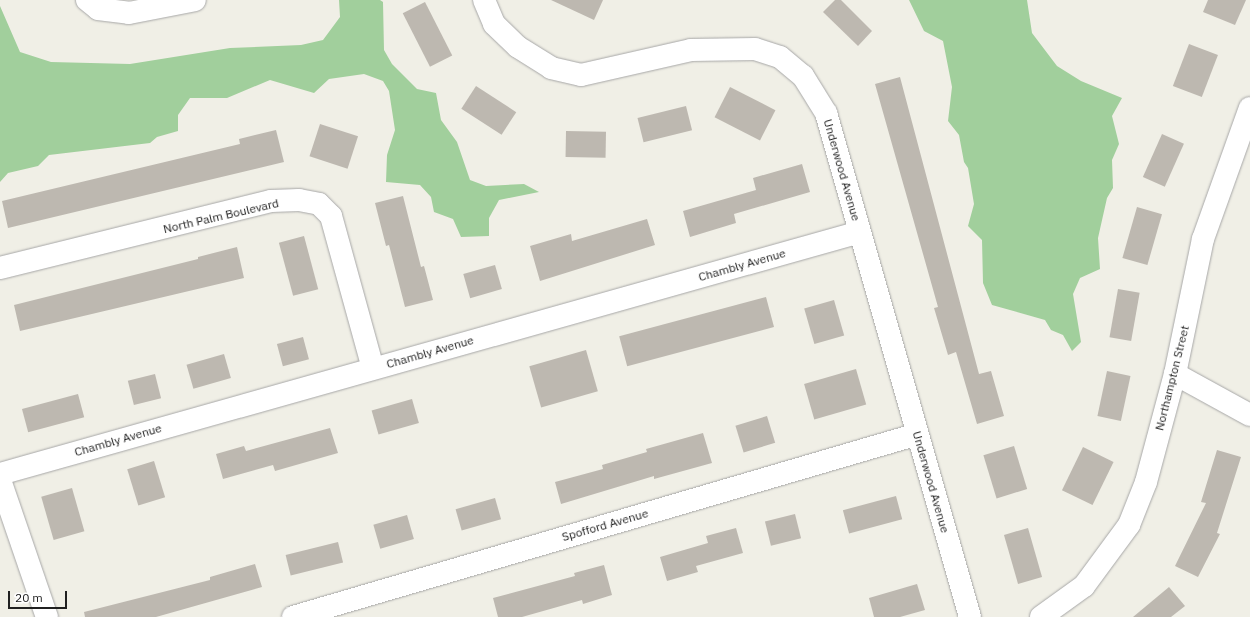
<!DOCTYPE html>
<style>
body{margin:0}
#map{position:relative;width:1250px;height:617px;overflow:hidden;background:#f0efe6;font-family:"IBM Plex Sans",sans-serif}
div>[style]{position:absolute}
.forest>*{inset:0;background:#a1cf9c}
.building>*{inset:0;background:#bdb8b0;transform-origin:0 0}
.roads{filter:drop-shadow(0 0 1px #a7a7a7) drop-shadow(0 0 1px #a7a7a7)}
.street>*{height:22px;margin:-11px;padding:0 11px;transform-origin:11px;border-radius:11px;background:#fff}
span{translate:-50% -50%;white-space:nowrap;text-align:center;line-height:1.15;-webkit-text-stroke:3px #fff;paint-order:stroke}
.street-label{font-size:12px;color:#202020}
.scale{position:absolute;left:8px;top:591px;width:59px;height:18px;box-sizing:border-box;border:2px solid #202020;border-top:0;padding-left:5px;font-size:12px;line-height:14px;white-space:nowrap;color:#202020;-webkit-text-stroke:3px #fff;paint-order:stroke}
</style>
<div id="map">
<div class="forest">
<i style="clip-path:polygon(339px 0,380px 0,383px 2px,384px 50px,392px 64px,417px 89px,436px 93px,441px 120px,457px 142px,470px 180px,486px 186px,524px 184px,539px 192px,499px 200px,489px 218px,489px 236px,461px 237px,453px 219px,434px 212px,431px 197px,420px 185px,386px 182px,387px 155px,395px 130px,389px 91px,383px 81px,364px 74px,329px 79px,314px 93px,270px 80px,227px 98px,190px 98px,178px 115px,178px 131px,157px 137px,150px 143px,49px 155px,38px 166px,8px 173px,0 182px,0 6px,20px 52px,51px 62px,130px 64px,230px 48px,301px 45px,323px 40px,340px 17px)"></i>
<i style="clip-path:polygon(909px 0,1027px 0,1032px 33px,1057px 66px,1081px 81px,1122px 98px,1112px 116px,1119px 144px,1112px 160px,1113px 188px,1107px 198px,1098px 238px,1100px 269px,1080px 278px,1073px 294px,1081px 342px,1072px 351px,1063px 335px,1051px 330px,1045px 320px,992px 305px,983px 283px,982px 240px,968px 226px,974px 204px,968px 168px,964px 162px,959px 135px,948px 121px,952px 87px,943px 41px,924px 31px)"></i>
</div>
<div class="building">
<i style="clip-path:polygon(551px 0,603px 0,594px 20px)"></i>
<i style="clip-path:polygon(835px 0,841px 0,872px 31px,858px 46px,823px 12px)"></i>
<i style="clip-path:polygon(1208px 0,1246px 0,1235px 25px,1203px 12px)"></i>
<i style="left:425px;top:2px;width:60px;height:25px;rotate:63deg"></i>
<i style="left:1189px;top:44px;width:31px;height:45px;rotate:21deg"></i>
<i style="clip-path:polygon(900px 77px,979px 374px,991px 371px,1004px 416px,977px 424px,956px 352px,948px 355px,934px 308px,938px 307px,875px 84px)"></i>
<i style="left:476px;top:86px;width:48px;height:27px;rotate:33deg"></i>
<i style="left:730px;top:87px;width:51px;height:34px;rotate:27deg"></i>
<i style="left:686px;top:106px;width:25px;height:50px;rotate:76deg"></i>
<i style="left:320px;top:124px;width:40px;height:34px;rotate:18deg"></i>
<i style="clip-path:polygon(276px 130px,284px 162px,8px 228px,2px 201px,240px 144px,239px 139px)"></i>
<i style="left:566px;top:131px;width:40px;height:26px;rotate:1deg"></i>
<i style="left:1162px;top:134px;width:24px;height:47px;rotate:24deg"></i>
<i style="clip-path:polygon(802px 164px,810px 192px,734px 214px,736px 223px,690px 237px,683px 211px,756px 190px,753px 178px)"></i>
<i style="clip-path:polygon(403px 196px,421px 267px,424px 266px,433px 300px,405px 307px,389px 245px,386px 246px,375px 203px)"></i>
<i style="left:1137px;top:207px;width:26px;height:53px;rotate:16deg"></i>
<i style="clip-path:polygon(647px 219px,655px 245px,540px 281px,530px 246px,571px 234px,572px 241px)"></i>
<i style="left:304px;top:236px;width:55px;height:26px;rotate:75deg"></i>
<i style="clip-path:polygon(237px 247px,244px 278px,20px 331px,14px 305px,198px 259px,198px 257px)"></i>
<i style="left:495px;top:265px;width:25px;height:33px;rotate:74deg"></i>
<i style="left:1118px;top:289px;width:22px;height:49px;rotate:10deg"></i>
<i style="left:766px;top:297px;width:31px;height:152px;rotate:75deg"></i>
<i style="left:834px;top:300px;width:37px;height:31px;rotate:74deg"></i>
<i style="left:303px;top:337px;width:23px;height:27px;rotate:75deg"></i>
<i style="left:586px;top:350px;width:43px;height:59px;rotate:74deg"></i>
<i style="left:224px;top:354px;width:25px;height:39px;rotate:74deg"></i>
<i style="left:856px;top:369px;width:37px;height:54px;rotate:74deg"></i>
<i style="left:1107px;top:371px;width:24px;height:46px;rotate:12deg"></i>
<i style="left:155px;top:374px;width:25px;height:28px;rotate:76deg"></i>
<i style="left:78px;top:394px;width:24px;height:58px;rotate:75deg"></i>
<i style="left:412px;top:399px;width:25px;height:42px;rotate:74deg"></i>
<i style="left:767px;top:416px;width:28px;height:33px;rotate:73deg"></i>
<i style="clip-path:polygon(330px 428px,338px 453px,275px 471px,273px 465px,223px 479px,216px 454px,244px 446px,246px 451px)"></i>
<i style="clip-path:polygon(703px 433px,712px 463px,654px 479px,654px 476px,561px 504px,555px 482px,603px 469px,602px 465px,647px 452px,646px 449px)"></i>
<i style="left:1014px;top:446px;width:45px;height:32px;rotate:73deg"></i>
<i style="left:1083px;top:447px;width:34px;height:48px;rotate:26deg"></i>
<i style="clip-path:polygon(1217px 450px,1241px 457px,1217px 533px,1220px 534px,1198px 577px,1175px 566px,1206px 503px,1201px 502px)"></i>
<i style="left:154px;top:461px;width:38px;height:28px;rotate:73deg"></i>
<i style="left:72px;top:488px;width:45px;height:32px;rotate:74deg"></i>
<i style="left:896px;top:496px;width:24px;height:55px;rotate:75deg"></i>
<i style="left:495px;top:498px;width:22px;height:41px;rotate:74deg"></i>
<i style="left:795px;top:514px;width:25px;height:31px;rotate:76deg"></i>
<i style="left:407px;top:515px;width:25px;height:35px;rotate:74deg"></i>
<i style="clip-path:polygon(736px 528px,743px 553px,696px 566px,698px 572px,667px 581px,660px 557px,708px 543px,706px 536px)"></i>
<i style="left:1028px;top:528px;width:51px;height:25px;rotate:74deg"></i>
<i style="left:338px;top:542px;width:21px;height:54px;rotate:76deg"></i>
<i style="clip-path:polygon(255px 564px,262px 587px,156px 617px,85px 617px,84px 612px,210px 580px,210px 577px)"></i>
<i style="clip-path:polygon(604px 565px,612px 595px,583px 604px,582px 600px,522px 617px,498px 617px,493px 598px,575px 576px,574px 573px)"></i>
<i style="clip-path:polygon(917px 584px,925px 610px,900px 617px,874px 617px,869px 598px)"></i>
<i style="clip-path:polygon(1169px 587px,1185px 606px,1171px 617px,1133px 617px)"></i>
</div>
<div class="roads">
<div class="street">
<i style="left:87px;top:0;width:14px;rotate:39deg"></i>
<i style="left:98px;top:9px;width:31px;rotate:7deg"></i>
<i style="left:129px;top:13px;width:67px;rotate:-11.1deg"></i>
<i style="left:484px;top:0;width:26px;rotate:67deg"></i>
<i style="left:494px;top:24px;width:33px;rotate:44deg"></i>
<i style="left:518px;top:47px;width:39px;rotate:32deg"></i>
<i style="left:551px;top:68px;width:31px;rotate:13deg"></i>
<i style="left:581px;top:75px;width:113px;rotate:-12.8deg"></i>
<i style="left:691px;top:50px;width:64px;rotate:-0.9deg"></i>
<i style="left:755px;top:49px;width:26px;rotate:18deg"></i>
<i style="left:780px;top:57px;width:30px;rotate:40deg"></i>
<i style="left:803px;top:76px;width:44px;rotate:58.1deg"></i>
<i style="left:826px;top:113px;width:524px;rotate:74.05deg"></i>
<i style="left:0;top:268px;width:279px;rotate:-13.9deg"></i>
<i style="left:271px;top:201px;width:28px;rotate:-2deg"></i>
<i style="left:299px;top:200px;width:20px;rotate:11deg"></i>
<i style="left:319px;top:204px;width:17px;rotate:45deg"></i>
<i style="left:331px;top:216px;width:158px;rotate:74.6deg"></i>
<i style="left:1175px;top:374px;width:85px;rotate:28.7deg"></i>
<i style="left:0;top:474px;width:893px;rotate:-15.72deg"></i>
<i style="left:0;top:480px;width:145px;rotate:71.1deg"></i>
<i style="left:293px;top:617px;width:651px;rotate:-16.32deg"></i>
<i style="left:1041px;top:617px;width:53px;rotate:-35.8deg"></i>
<i style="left:1084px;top:586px;width:76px;rotate:-53.6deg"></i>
<i style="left:1129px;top:525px;width:46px;rotate:-68.4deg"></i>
<i style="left:1146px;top:482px;width:112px;rotate:-75deg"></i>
<i style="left:1175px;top:374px;width:138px;rotate:-78.3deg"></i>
<i style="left:1203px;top:239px;width:139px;rotate:-70.3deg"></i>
</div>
</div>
<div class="street-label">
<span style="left:842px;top:170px;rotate:74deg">Underwood Avenue</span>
<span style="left:221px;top:216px;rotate:-13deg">North Palm Boulevard</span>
<span style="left:742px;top:265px;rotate:-16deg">Chambly Avenue</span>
<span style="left:430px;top:352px;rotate:-16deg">Chambly Avenue</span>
<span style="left:1172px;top:378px;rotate:-76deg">Northampton Street</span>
<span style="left:118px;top:440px;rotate:-16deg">Chambly Avenue</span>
<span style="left:931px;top:482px;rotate:74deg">Underwood Avenue</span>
<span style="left:605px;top:525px;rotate:-16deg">Spofford Avenue</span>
</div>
<div class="scale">20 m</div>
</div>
